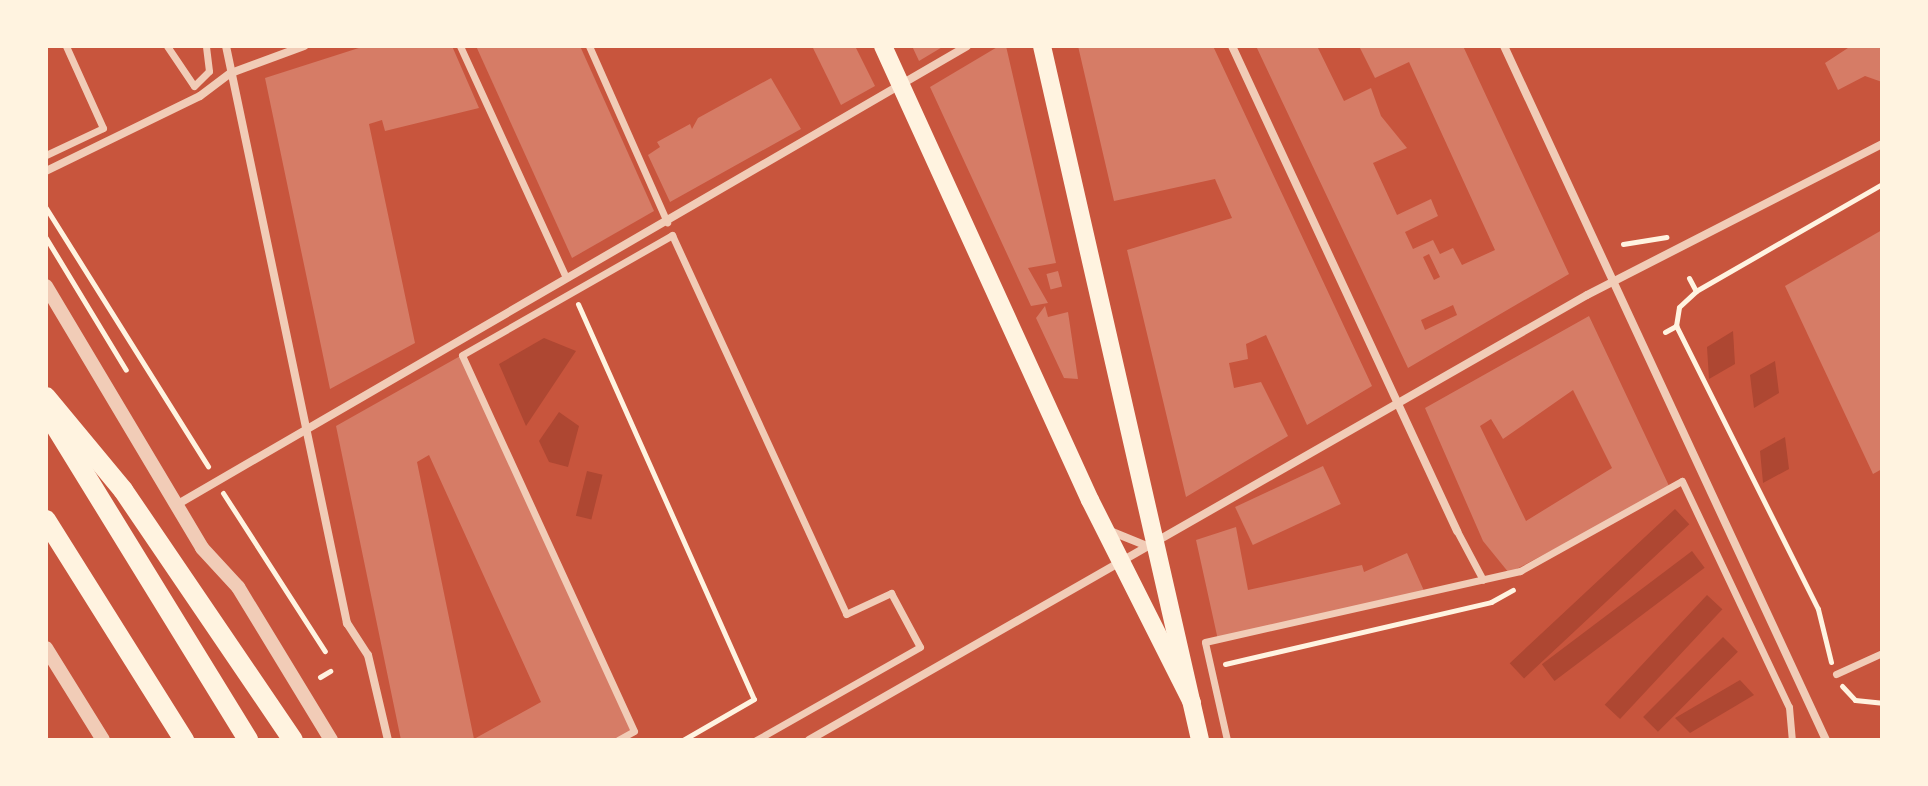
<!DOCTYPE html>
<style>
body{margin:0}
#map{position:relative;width:1928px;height:786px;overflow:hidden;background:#c8553d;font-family:"Nunito Sans",sans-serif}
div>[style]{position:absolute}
.green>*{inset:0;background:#ae4732;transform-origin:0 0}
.building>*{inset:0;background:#d67c66;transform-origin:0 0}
.path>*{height:5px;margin:-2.5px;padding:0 2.5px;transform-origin:2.5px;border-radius:2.5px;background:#fff3e0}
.pedestrian>*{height:7px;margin:-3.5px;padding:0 3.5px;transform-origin:3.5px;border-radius:3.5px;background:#f1ccb7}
.minor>*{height:8px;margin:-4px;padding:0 4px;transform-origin:4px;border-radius:4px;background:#f1ccb7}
.tertiary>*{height:14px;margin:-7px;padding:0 7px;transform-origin:7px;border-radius:7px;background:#f1ccb7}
.primary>*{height:18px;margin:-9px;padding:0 9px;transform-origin:9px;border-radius:9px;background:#fff3e0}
.motorway>*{height:20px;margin:-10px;padding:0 10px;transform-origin:10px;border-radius:10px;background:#fff3e0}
span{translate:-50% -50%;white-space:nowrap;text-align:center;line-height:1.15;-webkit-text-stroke:6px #fff3e0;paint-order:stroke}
.frame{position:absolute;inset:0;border:48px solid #fff3e0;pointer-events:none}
</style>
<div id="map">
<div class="green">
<i style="clip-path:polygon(1733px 331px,1735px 364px,1709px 379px,1707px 347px)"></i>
<i style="clip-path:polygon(544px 338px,576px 351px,526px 426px,499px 364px)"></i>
<i style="clip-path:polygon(1775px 361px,1779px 393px,1754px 408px,1750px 375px)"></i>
<i style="clip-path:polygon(559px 412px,579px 426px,568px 467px,549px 462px,539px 441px)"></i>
<i style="clip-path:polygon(1785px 437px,1789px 469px,1763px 483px,1760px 451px)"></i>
<i style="left:587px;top:471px;width:16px;height:46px;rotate:14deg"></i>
<i style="left:1675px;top:509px;width:21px;height:226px;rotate:47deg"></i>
<i style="left:1692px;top:551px;width:21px;height:188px;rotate:53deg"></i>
<i style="left:1707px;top:595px;width:21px;height:150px;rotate:43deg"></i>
<i style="left:1723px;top:637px;width:21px;height:113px;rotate:45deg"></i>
<i style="clip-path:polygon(1740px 680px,1754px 695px,1690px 733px,1675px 718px)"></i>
</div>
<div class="building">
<i style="clip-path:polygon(365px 46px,452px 46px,479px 108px,385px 131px,382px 120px,369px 124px,415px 343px,330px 389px,265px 78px)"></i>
<i style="clip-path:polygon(476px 46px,580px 46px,654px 211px,572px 258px)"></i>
<i style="clip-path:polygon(812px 46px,855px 46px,875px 86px,841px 105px)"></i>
<i style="clip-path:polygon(912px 46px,944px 46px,919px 61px)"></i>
<i style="clip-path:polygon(999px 46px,1006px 46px,1056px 263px,1028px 268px,1048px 303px,1031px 306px,930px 87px)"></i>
<i style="clip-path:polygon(1078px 46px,1213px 46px,1372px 386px,1307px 425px,1266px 335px,1246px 344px,1248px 359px,1229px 363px,1234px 388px,1261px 382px,1288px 436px,1186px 497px,1127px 250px,1232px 218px,1215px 179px,1114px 201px)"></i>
<i style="clip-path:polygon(evenodd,1256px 46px,1317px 46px,1344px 101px,1371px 88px,1381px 116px,1407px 148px,1373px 163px,1397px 215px,1431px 199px,1438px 216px,1405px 232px,1413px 249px,1433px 240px,1440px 254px,1453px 248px,1462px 265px,1495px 250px,1409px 62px,1375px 78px,1359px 46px,1463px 46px,1569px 274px,1408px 368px,1256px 46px,1429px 254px,1440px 277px,1434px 280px,1423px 257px,1429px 254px,1256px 46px,1453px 305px,1457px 315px,1425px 330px,1421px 320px,1453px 305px)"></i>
<i style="clip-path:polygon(1851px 46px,1882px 46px,1882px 82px,1865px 76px,1838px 90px,1825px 63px)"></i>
<i style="clip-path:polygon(771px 78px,801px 129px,670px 202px,648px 155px,660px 147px,657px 142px,690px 124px,692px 129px,698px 118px)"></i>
<i style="clip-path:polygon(1882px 230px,1882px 469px,1873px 474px,1785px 286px)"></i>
<i style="left:1058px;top:271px;width:16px;height:12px;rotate:75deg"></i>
<i style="clip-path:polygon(1045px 306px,1048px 317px,1068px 312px,1078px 379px,1064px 378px,1036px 318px)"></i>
<i style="clip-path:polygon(evenodd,1589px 316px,1670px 488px,1509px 573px,1483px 541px,1425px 408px,1589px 316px,1573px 390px,1612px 468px,1526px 521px,1480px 426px,1491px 419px,1503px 439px,1573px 390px)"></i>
<i style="clip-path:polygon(evenodd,462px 355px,634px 731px,618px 740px,401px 740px,336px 426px,462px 355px,429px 455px,541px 702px,474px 739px,417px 462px,429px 455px)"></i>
<i style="left:1323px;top:466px;width:42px;height:97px;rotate:65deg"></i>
<i style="clip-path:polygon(1236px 527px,1248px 590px,1362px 565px,1364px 572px,1407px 553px,1425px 593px,1218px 640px,1196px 540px)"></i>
</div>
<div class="path">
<i style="left:46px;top:208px;width:305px;rotate:57.9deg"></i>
<i style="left:46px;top:238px;width:154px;rotate:58.8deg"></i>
<i style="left:1623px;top:244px;width:44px;rotate:-9.2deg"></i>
<i style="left:1689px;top:278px;width:15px;rotate:62deg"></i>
<i style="left:578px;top:304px;width:432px;rotate:66deg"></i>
<i style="left:754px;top:699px;width:82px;rotate:150deg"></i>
<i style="left:1665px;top:332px;width:13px;rotate:-29deg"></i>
<i style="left:223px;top:493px;width:188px;rotate:57.2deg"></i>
<i style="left:1831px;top:662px;width:55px;rotate:-103.8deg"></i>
<i style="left:1818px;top:609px;width:317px;rotate:-116.6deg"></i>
<i style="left:1676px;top:326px;width:19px;rotate:-81deg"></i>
<i style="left:1679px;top:307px;width:23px;rotate:-43deg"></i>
<i style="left:1696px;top:291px;width:215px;rotate:-29.9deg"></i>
<i style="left:1225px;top:664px;width:273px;rotate:-13.1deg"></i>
<i style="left:1491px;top:602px;width:25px;rotate:-29deg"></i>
<i style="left:320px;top:677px;width:12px;rotate:-31deg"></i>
<i style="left:1842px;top:686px;width:19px;rotate:47deg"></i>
<i style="left:1855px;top:700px;width:27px;rotate:6deg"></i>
<i style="left:1026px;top:740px;width:49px"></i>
</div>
<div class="pedestrian">
<i style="left:167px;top:46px;width:48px;rotate:56deg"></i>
<i style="left:194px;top:86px;width:21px;rotate:-45deg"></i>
<i style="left:209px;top:71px;width:25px;rotate:-97deg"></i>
<i style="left:460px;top:46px;width:254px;rotate:65.4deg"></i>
<i style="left:589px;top:46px;width:193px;rotate:66.1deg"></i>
<i style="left:46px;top:155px;width:63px;rotate:-25.3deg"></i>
<i style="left:103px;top:128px;width:90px;rotate:-114.3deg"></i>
<i style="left:1457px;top:531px;width:55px;rotate:62deg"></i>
<i style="left:1836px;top:674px;width:51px;rotate:-24.5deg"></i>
<i style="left:618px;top:740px;width:18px;rotate:-29deg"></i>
<i style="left:634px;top:731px;width:413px;rotate:-114.6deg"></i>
<i style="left:462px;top:355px;width:242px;rotate:-29.7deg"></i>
<i style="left:672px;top:235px;width:417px;rotate:65.3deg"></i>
<i style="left:846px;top:614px;width:50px;rotate:-25deg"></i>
<i style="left:891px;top:593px;width:61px;rotate:61.8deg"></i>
<i style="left:920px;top:647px;width:189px;rotate:150.4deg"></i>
<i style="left:1227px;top:740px;width:100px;rotate:-102.7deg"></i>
<i style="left:1205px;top:642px;width:323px;rotate:-12.7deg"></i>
<i style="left:1520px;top:571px;width:185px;rotate:-29.1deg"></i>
<i style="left:1682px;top:481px;width:250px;rotate:64.7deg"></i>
<i style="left:1789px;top:707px;width:33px;rotate:85deg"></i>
</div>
<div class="minor">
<i style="left:226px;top:46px;width:590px;rotate:78.16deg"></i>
<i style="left:347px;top:623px;width:38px;rotate:57deg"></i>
<i style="left:368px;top:655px;width:87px;rotate:76.8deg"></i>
<i style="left:1232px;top:46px;width:535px;rotate:65.11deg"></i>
<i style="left:1504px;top:46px;width:765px;rotate:65.11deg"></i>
<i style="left:46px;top:171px;width:171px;rotate:-26deg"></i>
<i style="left:200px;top:96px;width:39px;rotate:-37deg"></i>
<i style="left:231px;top:73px;width:78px;rotate:-20.3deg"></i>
<i style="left:178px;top:504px;width:912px;rotate:-30.13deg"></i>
<i style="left:1110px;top:531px;width:37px;rotate:22deg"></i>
<i style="left:809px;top:740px;width:896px;rotate:-29.77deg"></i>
<i style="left:1587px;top:295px;width:331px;rotate:-27.1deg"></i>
</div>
<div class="tertiary">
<i style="left:46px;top:286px;width:305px;rotate:59.2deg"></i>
<i style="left:202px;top:548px;width:53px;rotate:47.3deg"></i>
<i style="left:238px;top:587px;width:179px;rotate:58.7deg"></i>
<i style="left:46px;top:648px;width:108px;rotate:58.2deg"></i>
</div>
<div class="primary">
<i style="left:883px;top:46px;width:499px;rotate:65.5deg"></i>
<i style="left:1090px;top:500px;width:227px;rotate:63.3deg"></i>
<i style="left:1042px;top:46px;width:712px;rotate:77.17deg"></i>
</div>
<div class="motorway">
<i style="left:46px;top:397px;width:121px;rotate:50.4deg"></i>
<i style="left:123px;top:490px;width:302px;rotate:55.8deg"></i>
<i style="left:49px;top:416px;width:380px;rotate:58.4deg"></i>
<i style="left:46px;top:520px;width:260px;rotate:57.9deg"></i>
</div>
<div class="frame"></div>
</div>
